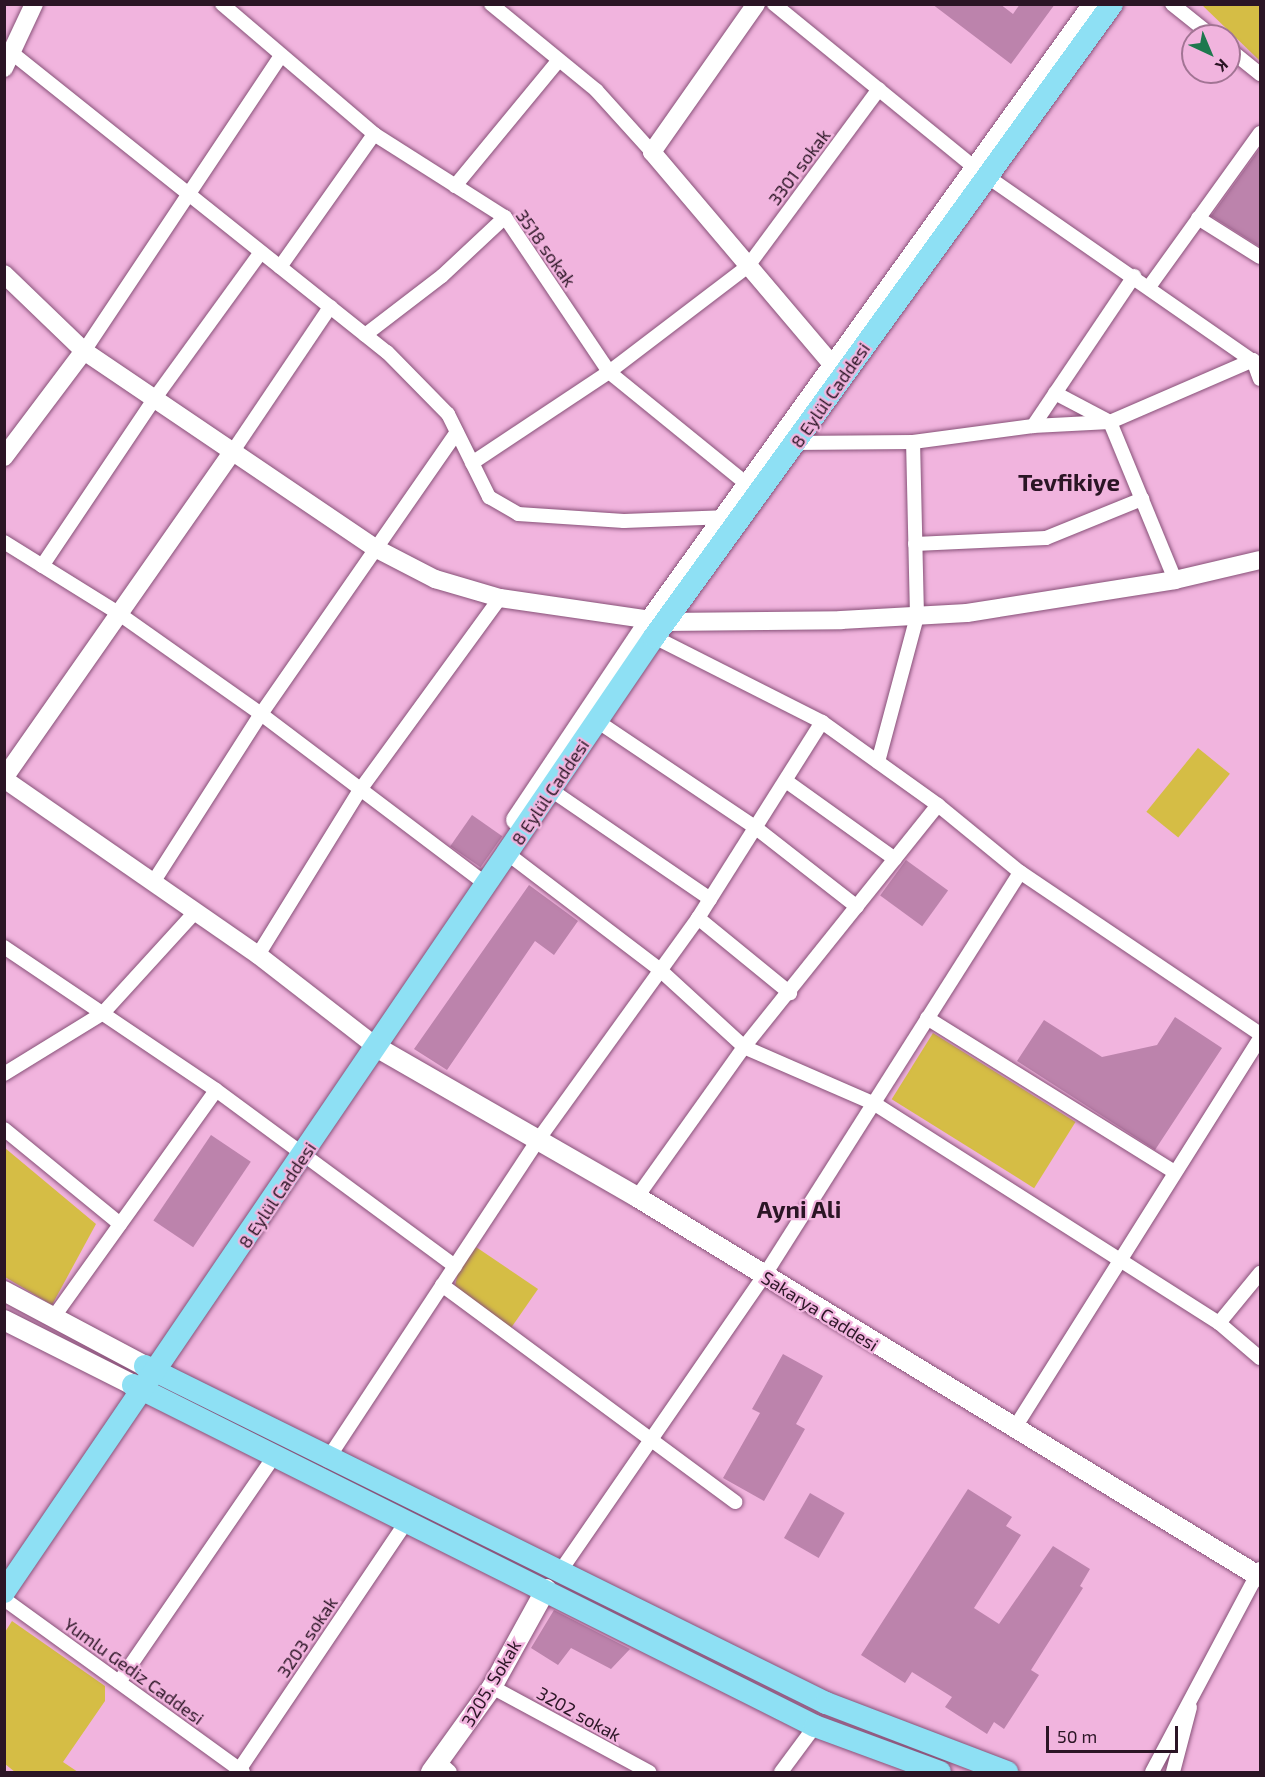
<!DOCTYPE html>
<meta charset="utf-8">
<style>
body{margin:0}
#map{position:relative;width:1265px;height:1777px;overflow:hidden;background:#f1b4de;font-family:"Exo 2",sans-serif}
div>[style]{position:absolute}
.green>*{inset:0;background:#d5bd45;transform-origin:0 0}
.building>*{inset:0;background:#bc83ac;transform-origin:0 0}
.roads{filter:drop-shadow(0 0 2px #875178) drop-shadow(0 0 2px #875178)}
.minor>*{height:14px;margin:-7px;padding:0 7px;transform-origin:7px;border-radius:7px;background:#fff}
.tertiary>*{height:18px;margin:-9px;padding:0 9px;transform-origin:9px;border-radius:9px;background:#fff}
.secondary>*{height:20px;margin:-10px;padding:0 10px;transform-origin:10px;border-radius:10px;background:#fff}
.primary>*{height:22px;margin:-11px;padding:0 11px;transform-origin:11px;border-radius:11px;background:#8ee0f4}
span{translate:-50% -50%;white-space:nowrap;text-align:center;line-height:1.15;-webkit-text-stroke:4.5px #f1b4de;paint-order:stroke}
.street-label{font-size:18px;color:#2b1525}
.district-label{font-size:24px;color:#2b1525;font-weight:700}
.frame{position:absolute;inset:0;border:6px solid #2b1525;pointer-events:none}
.north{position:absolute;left:1181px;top:24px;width:60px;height:60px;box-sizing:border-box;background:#f1b4de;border:2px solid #a27494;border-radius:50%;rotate:136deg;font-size:16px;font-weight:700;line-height:24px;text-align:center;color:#2b1525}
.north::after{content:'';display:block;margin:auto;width:21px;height:27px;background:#1e784e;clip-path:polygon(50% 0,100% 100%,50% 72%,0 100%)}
.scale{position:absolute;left:1046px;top:1726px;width:132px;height:27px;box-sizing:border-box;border:3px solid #2b1525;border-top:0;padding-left:8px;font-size:18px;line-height:21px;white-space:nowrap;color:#2b1525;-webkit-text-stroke:4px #f1b4de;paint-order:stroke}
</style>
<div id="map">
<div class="green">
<i style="clip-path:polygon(1202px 5px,1260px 5px,1260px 61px)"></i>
<i style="left:1198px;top:748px;width:41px;height:82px;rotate:39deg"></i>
<i style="left:933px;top:1033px;width:168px;height:78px;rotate:32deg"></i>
<i style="clip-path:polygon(5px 1148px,96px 1224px,52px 1305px,5px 1277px)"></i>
<i style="clip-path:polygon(476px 1247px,538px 1289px,511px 1328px,455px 1286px,458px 1272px)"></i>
<i style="clip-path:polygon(12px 1621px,105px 1686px,105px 1701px,63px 1762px,78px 1772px,15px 1772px,5px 1764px,5px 1632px)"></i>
</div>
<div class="building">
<i style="clip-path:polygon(932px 4px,1000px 4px,1013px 14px,1020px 4px,1055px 4px,1011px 64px)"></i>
<i style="clip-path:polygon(1260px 148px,1260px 247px,1211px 216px)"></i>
<i style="left:472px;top:815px;width:37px;height:38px;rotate:35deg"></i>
<i style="left:906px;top:860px;width:52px;height:44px;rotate:36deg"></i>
<i style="clip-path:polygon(529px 885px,578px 921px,554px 955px,535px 941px,447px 1070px,414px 1049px)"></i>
<i style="clip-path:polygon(1175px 1017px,1222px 1048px,1155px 1150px,1017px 1061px,1044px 1020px,1102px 1057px,1157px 1045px)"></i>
<i style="left:211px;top:1135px;width:48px;height:103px;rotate:34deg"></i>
<i style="clip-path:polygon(783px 1354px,823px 1376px,796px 1424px,805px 1429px,764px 1501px,723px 1478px,760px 1413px,752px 1409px)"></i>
<i style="clip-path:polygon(968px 1489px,1012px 1517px,1006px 1526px,1021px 1535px,974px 1608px,999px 1624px,1053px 1546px,1090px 1569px,1080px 1586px,1083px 1588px,1031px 1670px,1039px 1675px,1004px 1729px,994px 1722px,987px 1734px,945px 1707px,952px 1697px,912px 1672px,905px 1683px,861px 1655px)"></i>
<i style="left:810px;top:1493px;width:40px;height:52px;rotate:30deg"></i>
<i style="clip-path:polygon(554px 1610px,630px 1649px,611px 1669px,571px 1648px,558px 1665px,531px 1648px)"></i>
</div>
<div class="roads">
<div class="minor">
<i style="left:222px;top:4px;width:200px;rotate:40.5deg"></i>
<i style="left:374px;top:134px;width:155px;rotate:32.4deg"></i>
<i style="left:505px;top:217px;width:187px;rotate:56.1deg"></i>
<i style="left:609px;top:372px;width:186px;rotate:39.1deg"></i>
<i style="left:491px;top:4px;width:136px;rotate:39.3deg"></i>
<i style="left:596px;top:90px;width:84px;rotate:47.9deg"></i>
<i style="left:774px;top:4px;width:259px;rotate:39.2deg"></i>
<i style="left:975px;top:168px;width:347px;rotate:34.8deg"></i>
<i style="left:1172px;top:4px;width:51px;rotate:38.7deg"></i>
<i style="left:1229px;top:49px;width:40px;rotate:39deg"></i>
<i style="left:12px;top:53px;width:480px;rotate:38.6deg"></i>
<i style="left:387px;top:352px;width:87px;rotate:45.5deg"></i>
<i style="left:448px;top:414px;width:93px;rotate:63.7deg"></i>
<i style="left:489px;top:497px;width:34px;rotate:30deg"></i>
<i style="left:518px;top:514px;width:106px;rotate:3.8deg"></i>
<i style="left:624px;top:521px;width:105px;rotate:-2.2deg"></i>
<i style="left:455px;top:186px;width:163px;rotate:-50.5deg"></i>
<i style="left:1198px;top:218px;width:73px;rotate:32.2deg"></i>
<i style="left:280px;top:267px;width:163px;rotate:-54.7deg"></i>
<i style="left:1149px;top:287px;width:190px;rotate:-54.2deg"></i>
<i style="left:365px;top:335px;width:97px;rotate:-37.5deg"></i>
<i style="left:442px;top:276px;width:86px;rotate:-43.1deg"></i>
<i style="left:84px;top:351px;width:355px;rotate:-56.3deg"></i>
<i style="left:1055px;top:393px;width:62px;rotate:27.8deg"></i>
<i style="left:1110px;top:422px;width:171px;rotate:67.6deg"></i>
<i style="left:1033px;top:426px;width:181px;rotate:-56deg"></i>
<i style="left:791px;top:443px;width:122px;rotate:-0.5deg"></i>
<i style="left:913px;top:442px;width:121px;rotate:-7.6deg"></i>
<i style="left:1033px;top:426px;width:77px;rotate:-3deg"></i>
<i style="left:1110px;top:422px;width:156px;rotate:-23.4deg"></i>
<i style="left:1253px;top:360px;width:20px;rotate:70deg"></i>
<i style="left:233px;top:451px;width:174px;rotate:-56deg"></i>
<i style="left:472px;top:463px;width:164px;rotate:-33.6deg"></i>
<i style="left:609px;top:372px;width:175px;rotate:-37.3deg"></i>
<i style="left:748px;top:266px;width:220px;rotate:-53.5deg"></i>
<i style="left:4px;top:542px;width:134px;rotate:31.9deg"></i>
<i style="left:118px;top:613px;width:175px;rotate:35.2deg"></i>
<i style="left:261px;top:714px;width:283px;rotate:37.1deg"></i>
<i style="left:915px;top:544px;width:131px;rotate:-2.6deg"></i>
<i style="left:1046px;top:538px;width:104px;rotate:-22.1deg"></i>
<i style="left:42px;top:566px;width:202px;rotate:-56.1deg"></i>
<i style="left:155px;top:398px;width:180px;rotate:-54deg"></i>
<i style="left:654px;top:637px;width:188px;rotate:26.8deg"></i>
<i style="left:822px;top:722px;width:143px;rotate:35.6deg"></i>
<i style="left:938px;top:805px;width:106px;rotate:39.3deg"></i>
<i style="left:1020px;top:872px;width:290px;rotate:34deg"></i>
<i style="left:597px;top:721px;width:192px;rotate:33.9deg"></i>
<i style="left:756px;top:828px;width:128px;rotate:38deg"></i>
<i style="left:878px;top:762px;width:151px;rotate:-75deg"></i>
<i style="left:917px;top:616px;width:174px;rotate:-91.3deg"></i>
<i style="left:786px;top:781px;width:134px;rotate:35.6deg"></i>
<i style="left:551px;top:790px;width:193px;rotate:34.4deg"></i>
<i style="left:508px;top:854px;width:190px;rotate:37.3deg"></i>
<i style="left:659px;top:969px;width:115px;rotate:42.5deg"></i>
<i style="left:744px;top:1047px;width:143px;rotate:23.5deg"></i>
<i style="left:875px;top:1104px;width:408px;rotate:32.5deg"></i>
<i style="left:1219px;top:1323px;width:54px;rotate:40.5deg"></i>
<i style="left:154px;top:881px;width:198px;rotate:-57.4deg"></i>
<i style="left:261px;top:714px;width:343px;rotate:-55.2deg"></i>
<i style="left:698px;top:918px;width:119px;rotate:39.2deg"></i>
<i style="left:4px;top:947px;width:256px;rotate:34deg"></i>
<i style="left:216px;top:1090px;width:297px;rotate:36.4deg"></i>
<i style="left:258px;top:955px;width:194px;rotate:-58.3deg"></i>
<i style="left:360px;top:790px;width:238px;rotate:-53.9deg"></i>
<i style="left:927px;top:1018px;width:291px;rotate:31.9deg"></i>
<i style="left:4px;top:1074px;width:116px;rotate:-31.6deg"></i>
<i style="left:103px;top:1013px;width:138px;rotate:-47.6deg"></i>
<i style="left:4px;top:1129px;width:150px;rotate:39.3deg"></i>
<i style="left:637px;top:1197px;width:184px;rotate:-54.5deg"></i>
<i style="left:744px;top:1047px;width:310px;rotate:-51.3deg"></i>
<i style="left:442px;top:1285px;width:365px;rotate:36.5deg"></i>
<i style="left:53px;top:1318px;width:280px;rotate:-54.4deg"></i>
<i style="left:1219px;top:1323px;width:65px;rotate:-50.6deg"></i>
<i style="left:1014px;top:1429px;width:462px;rotate:-57.8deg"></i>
<i style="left:327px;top:1460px;width:383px;rotate:-56.6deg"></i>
<i style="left:538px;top:1140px;width:274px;rotate:-54.2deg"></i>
<i style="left:698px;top:918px;width:232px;rotate:-57.7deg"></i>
<i style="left:559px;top:1573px;width:361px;rotate:-55.4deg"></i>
<i style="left:764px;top:1276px;width:478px;rotate:-57.6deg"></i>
<i style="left:4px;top:1599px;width:295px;rotate:35.9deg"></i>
<i style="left:119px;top:1682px;width:275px;rotate:-55.5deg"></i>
<i style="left:492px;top:1687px;width:179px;rotate:28.4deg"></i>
<i style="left:440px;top:1763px;width:13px;rotate:42deg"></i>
<i style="left:239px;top:1770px;width:297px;rotate:-56deg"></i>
<i style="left:781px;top:1772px;width:57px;rotate:-53.5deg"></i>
<i style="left:1152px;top:1772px;width:230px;rotate:-62deg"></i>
<i style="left:1173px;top:1772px;width:67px;rotate:-75.3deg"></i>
</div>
<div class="tertiary">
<i style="left:756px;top:4px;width:181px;rotate:125.1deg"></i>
<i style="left:652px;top:152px;width:292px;rotate:49.7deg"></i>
<i style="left:4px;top:68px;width:71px;rotate:-64.9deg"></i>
<i style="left:4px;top:274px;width:111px;rotate:43.9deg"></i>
<i style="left:84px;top:351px;width:351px;rotate:34.1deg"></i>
<i style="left:375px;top:548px;width:68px;rotate:27.3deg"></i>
<i style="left:435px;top:579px;width:68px;rotate:16.3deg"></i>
<i style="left:500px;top:598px;width:166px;rotate:8.3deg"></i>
<i style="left:664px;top:622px;width:177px;rotate:-0.6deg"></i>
<i style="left:841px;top:620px;width:126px;rotate:-3.2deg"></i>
<i style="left:967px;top:613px;width:211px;rotate:-9deg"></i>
<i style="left:1175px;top:580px;width:87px;rotate:-13.2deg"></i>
<i style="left:4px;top:457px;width:133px;rotate:-53deg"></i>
<i style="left:4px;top:778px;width:399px;rotate:-55deg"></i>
<i style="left:4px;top:779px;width:309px;rotate:34.7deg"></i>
<i style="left:258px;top:955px;width:152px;rotate:37.8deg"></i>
</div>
<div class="secondary">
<i style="left:516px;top:820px;width:239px;rotate:-56.2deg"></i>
<i style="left:649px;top:621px;width:760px;rotate:-54.26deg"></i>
<i style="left:378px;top:1048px;width:299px;rotate:29.9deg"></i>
<i style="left:637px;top:1197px;width:730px;rotate:31.38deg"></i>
<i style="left:4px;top:1291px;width:160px;rotate:28deg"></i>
<i style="left:4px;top:1320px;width:144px;rotate:26.7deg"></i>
<i style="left:431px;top:1772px;width:105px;rotate:-54.3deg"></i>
<i style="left:492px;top:1687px;width:112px;rotate:-61.1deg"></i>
</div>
<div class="primary">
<i style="left:145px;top:1366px;width:760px;rotate:26.33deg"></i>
<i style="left:826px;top:1703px;width:194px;rotate:20.9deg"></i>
<i style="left:133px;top:1385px;width:762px;rotate:26.57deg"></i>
<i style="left:815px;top:1726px;width:133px;rotate:20.2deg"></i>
<i style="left:4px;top:1592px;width:1155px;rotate:-55.76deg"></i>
<i style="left:654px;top:637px;width:781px;rotate:-54.11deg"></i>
</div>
</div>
<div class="street-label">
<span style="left:799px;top:167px;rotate:-53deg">3301 sokak</span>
<span style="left:546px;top:248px;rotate:55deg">3518 sokak</span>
<span style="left:830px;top:395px;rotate:-55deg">8 Eylül Caddesi</span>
<span style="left:550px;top:792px;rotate:-56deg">8 Eylül Caddesi</span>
<span style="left:277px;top:1195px;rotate:-56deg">8 Eylül Caddesi</span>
<span style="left:820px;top:1311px;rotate:32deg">Sakarya Caddesi</span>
<span style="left:307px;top:1637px;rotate:-56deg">3203 sokak</span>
<span style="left:134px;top:1671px;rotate:36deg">Yumlu Gediz Caddesi</span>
<span style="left:491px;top:1683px;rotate:-59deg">3205. Sokak</span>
<span style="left:579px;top:1714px;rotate:29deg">3202 sokak</span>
</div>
<div class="district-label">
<span style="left:1069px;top:482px">Tevfikiye</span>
<span style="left:799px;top:1209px">Ayni Ali</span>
</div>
<div class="frame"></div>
<div class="north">K</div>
<div class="scale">50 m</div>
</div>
